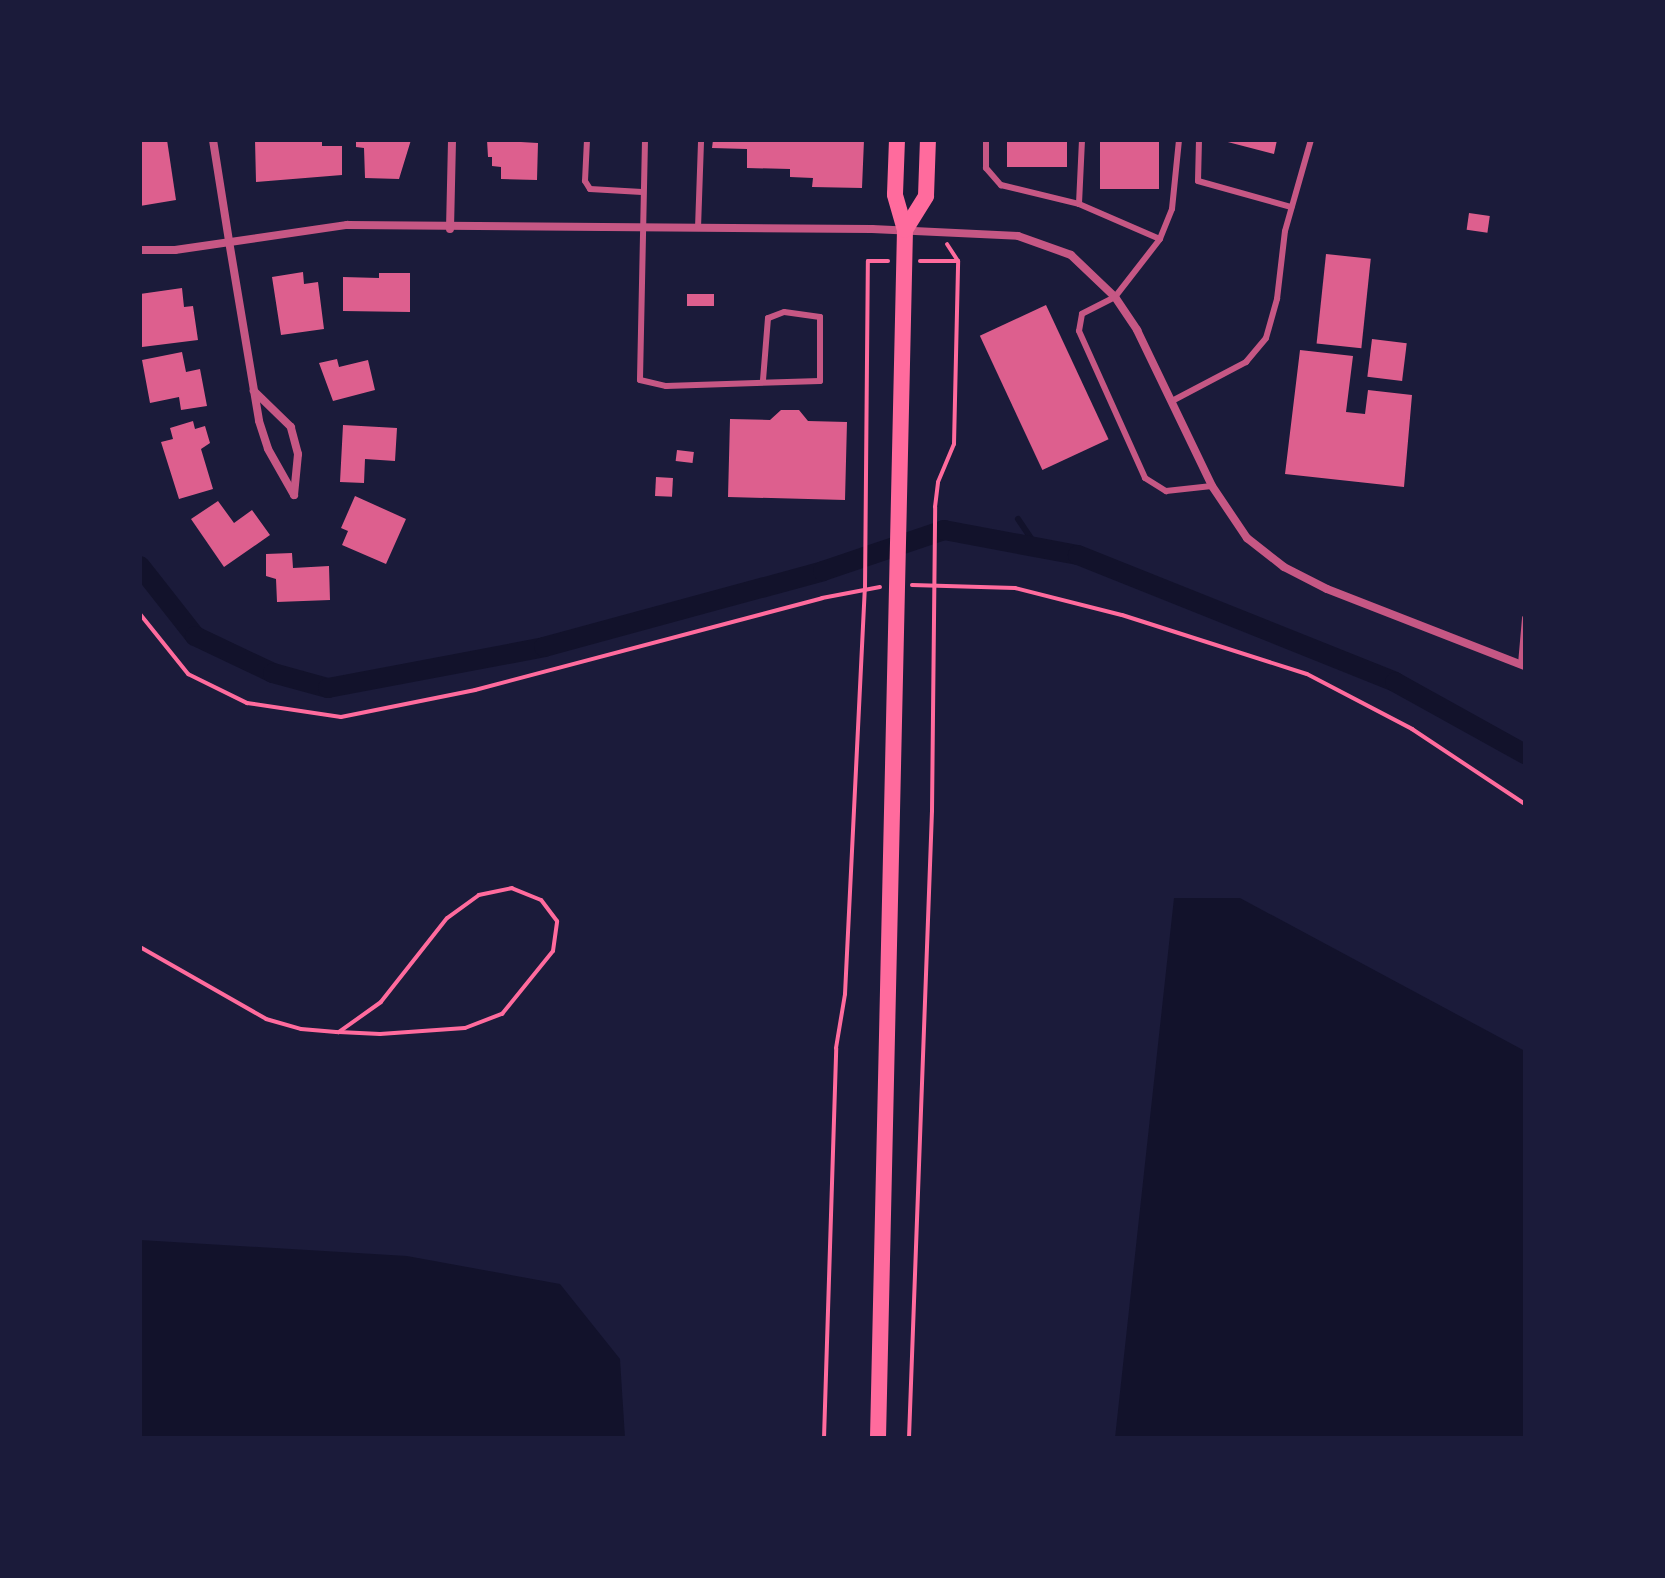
<!DOCTYPE html>
<style>
body{margin:0}
#map{position:relative;width:1665px;height:1578px;overflow:hidden;background:#1b1b3a;font-family:Commissioner,sans-serif}
div>[style]{position:absolute}
.water>*{inset:0;background:#12122b}
.stream>*{height:6px;margin:-3px;padding:0 3px;transform-origin:3px;border-radius:3px;background:#12122b}
.canal>*{height:20px;margin:-10px;padding:0 10px;transform-origin:10px;border-radius:10px;background:#12122b}
.building>*{inset:0;background:#dd5f8e;transform-origin:0 0}
.path>*{height:4px;margin:-2px;padding:0 2px;transform-origin:2px;border-radius:2px;background:#ff6b9d}
.service>*{height:6px;margin:-3px;padding:0 3px;transform-origin:3px;border-radius:3px;background:#c65784}
.minor>*{height:8px;margin:-4px;padding:0 4px;transform-origin:4px;border-radius:4px;background:#c65784}
.secondary>*{height:16px;margin:-8px;padding:0 8px;transform-origin:8px;border-radius:8px;background:#ff6b9d}
span{translate:-50% -50%;white-space:nowrap;text-align:center;line-height:1.15;-webkit-text-stroke:6px #1b1b3a;paint-order:stroke}
.frame{position:absolute;inset:0;border:142px solid #1b1b3a;pointer-events:none}
</style>
<div id="map">
<div class="water">
<i style="clip-path:polygon(1174px 898px,1240px 898px,1525px 1051px,1525px 1438px,1115px 1438px)"></i>
<i style="clip-path:polygon(140px 1240px,407px 1256px,560px 1284px,620px 1359px,625px 1438px,140px 1438px)"></i>
</div>
<div class="stream">
<i style="left:1018px;top:519px;width:32px;rotate:56deg"></i>
</div>
<div class="canal">
<i style="left:140px;top:566px;width:89px;rotate:51.8deg"></i>
<i style="left:195px;top:636px;width:86px;rotate:25.4deg"></i>
<i style="left:273px;top:673px;width:57px;rotate:15.3deg"></i>
<i style="left:328px;top:688px;width:220px;rotate:-10.7deg"></i>
<i style="left:544px;top:647px;width:289px;rotate:-15.2deg"></i>
<i style="left:823px;top:571px;width:128px;rotate:-18.7deg"></i>
<i style="left:944px;top:530px;width:136px;rotate:10.6deg"></i>
<i style="left:1078px;top:555px;width:341px;rotate:21.8deg"></i>
<i style="left:1395px;top:682px;width:149px;rotate:29deg"></i>
</div>
<div class="building">
<i style="clip-path:polygon(140px 140px,167px 140px,176px 200px,140px 206px)"></i>
<i style="clip-path:polygon(255px 140px,322px 140px,322px 146px,342px 146px,342px 175px,256px 182px)"></i>
<i style="clip-path:polygon(356px 140px,411px 140px,399px 179px,365px 178px,364px 148px,356px 147px)"></i>
<i style="clip-path:polygon(487px 140px,538px 143px,537px 180px,501px 179px,501px 167px,492px 166px,492px 157px,488px 157px)"></i>
<i style="clip-path:polygon(713px 140px,864px 140px,862px 188px,812px 187px,813px 178px,790px 177px,790px 169px,747px 168px,747px 149px,712px 148px)"></i>
<i style="left:1007px;top:140px;width:60px;height:27px"></i>
<i style="left:1100px;top:140px;width:59px;height:49px"></i>
<i style="clip-path:polygon(1220px 140px,1277px 140px,1274px 154px)"></i>
<i style="left:1469px;top:213px;width:21px;height:17px;rotate:8deg"></i>
<i style="left:1326px;top:254px;width:45px;height:90px;rotate:6deg"></i>
<i style="clip-path:polygon(303px 272px,304px 284px,318px 282px,324px 329px,281px 335px,272px 277px)"></i>
<i style="clip-path:polygon(379px 273px,410px 273px,410px 312px,343px 311px,343px 277px,379px 278px)"></i>
<i style="clip-path:polygon(182px 288px,184px 307px,193px 306px,198px 340px,142px 347px,140px 294px)"></i>
<i style="left:687px;top:294px;width:27px;height:12px"></i>
<i style="left:1046px;top:305px;width:148px;height:73px;rotate:65deg"></i>
<i style="left:1372px;top:339px;width:35px;height:38px;rotate:7deg"></i>
<i style="clip-path:polygon(1300px 350px,1353px 356px,1346px 412px,1365px 414px,1368px 390px,1412px 395px,1404px 487px,1285px 474px)"></i>
<i style="clip-path:polygon(182px 352px,186px 372px,200px 369px,207px 406px,181px 410px,179px 397px,150px 403px,142px 360px)"></i>
<i style="clip-path:polygon(337px 359px,339px 367px,368px 360px,375px 390px,333px 401px,319px 363px)"></i>
<i style="clip-path:polygon(781px 410px,799px 410px,808px 421px,847px 422px,845px 500px,728px 497px,730px 419px,770px 420px)"></i>
<i style="clip-path:polygon(193px 421px,195px 429px,205px 426px,210px 443px,201px 449px,213px 489px,179px 499px,161px 442px,173px 439px,170px 428px)"></i>
<i style="clip-path:polygon(343px 425px,397px 428px,395px 461px,365px 459px,364px 483px,340px 482px)"></i>
<i style="left:677px;top:450px;width:17px;height:11px;rotate:7deg"></i>
<i style="left:656px;top:477px;width:17px;height:19px;rotate:3deg"></i>
<i style="clip-path:polygon(355px 496px,406px 519px,386px 564px,342px 545px,348px 531px,341px 528px)"></i>
<i style="clip-path:polygon(218px 501px,234px 523px,252px 510px,270px 535px,224px 567px,191px 519px)"></i>
<i style="clip-path:polygon(292px 553px,293px 568px,329px 566px,330px 600px,277px 602px,276px 579px,266px 576px,266px 554px)"></i>
</div>
<div class="path">
<i style="left:920px;top:261px;width:38px"></i>
<i style="left:912px;top:585px;width:103px;rotate:1.7deg"></i>
<i style="left:1015px;top:588px;width:110px;rotate:14.2deg"></i>
<i style="left:1122px;top:615px;width:194px;rotate:17.7deg"></i>
<i style="left:1307px;top:674px;width:119px;rotate:27.6deg"></i>
<i style="left:1412px;top:729px;width:136px;rotate:33.6deg"></i>
<i style="left:140px;top:614px;width:77px;rotate:51.3deg"></i>
<i style="left:188px;top:674px;width:66px;rotate:26.2deg"></i>
<i style="left:247px;top:703px;width:95px;rotate:8.5deg"></i>
<i style="left:341px;top:717px;width:137px;rotate:-11.4deg"></i>
<i style="left:475px;top:690px;width:359px;rotate:-14.8deg"></i>
<i style="left:822px;top:598px;width:59px;rotate:-10.7deg"></i>
<i style="left:140px;top:947px;width:145px;rotate:29.7deg"></i>
<i style="left:266px;top:1019px;width:36px;rotate:16deg"></i>
<i style="left:301px;top:1029px;width:38px;rotate:5deg"></i>
<i style="left:339px;top:1032px;width:41px;rotate:2.8deg"></i>
<i style="left:380px;top:1034px;width:85px;rotate:-4deg"></i>
<i style="left:465px;top:1028px;width:40px;rotate:-21deg"></i>
<i style="left:502px;top:1014px;width:81px;rotate:-51deg"></i>
<i style="left:553px;top:951px;width:30px;rotate:-82deg"></i>
<i style="left:557px;top:921px;width:26px;rotate:-127deg"></i>
<i style="left:541px;top:900px;width:31px;rotate:-158deg"></i>
<i style="left:512px;top:888px;width:34px;rotate:168deg"></i>
<i style="left:479px;top:895px;width:39px;rotate:144deg"></i>
<i style="left:447px;top:918px;width:107px;rotate:128.2deg"></i>
<i style="left:381px;top:1002px;width:52px;rotate:144.5deg"></i>
<i style="left:824px;top:1438px;width:390px;rotate:-88.2deg"></i>
<i style="left:836px;top:1048px;width:55px;rotate:-80.5deg"></i>
<i style="left:845px;top:994px;width:405px;rotate:-87.2deg"></i>
<i style="left:865px;top:589px;width:328px;rotate:-89.5deg"></i>
<i style="left:868px;top:261px;width:20px"></i>
<i style="left:909px;top:1438px;width:627px;rotate:-87.9deg"></i>
<i style="left:932px;top:811px;width:304px;rotate:-89.4deg"></i>
<i style="left:935px;top:507px;width:25px;rotate:-83deg"></i>
<i style="left:938px;top:482px;width:41px;rotate:-67.2deg"></i>
<i style="left:954px;top:444px;width:183px;rotate:-88.7deg"></i>
<i style="left:958px;top:261px;width:20px;rotate:-123deg"></i>
</div>
<div class="service">
<i style="left:587px;top:140px;width:41px;rotate:92.8deg"></i>
<i style="left:585px;top:181px;width:9px;rotate:58deg"></i>
<i style="left:590px;top:189px;width:52px;rotate:3.3deg"></i>
<i style="left:645px;top:140px;width:240px;rotate:91.2deg"></i>
<i style="left:640px;top:380px;width:27px;rotate:13deg"></i>
<i style="left:666px;top:386px;width:154px;rotate:-1.9deg"></i>
<i style="left:820px;top:381px;width:64px;rotate:-90deg"></i>
<i style="left:820px;top:317px;width:36px;rotate:-172deg"></i>
<i style="left:784px;top:312px;width:17px;rotate:159deg"></i>
<i style="left:768px;top:318px;width:62px;rotate:94.6deg"></i>
<i style="left:986px;top:140px;width:28px;rotate:90deg"></i>
<i style="left:986px;top:168px;width:23px;rotate:49deg"></i>
<i style="left:1001px;top:185px;width:80px;rotate:13.7deg"></i>
<i style="left:1082px;top:140px;width:64px;rotate:92.7deg"></i>
<i style="left:1079px;top:204px;width:88px;rotate:23.4deg"></i>
<i style="left:1179px;top:140px;width:69px;rotate:95.8deg"></i>
<i style="left:1172px;top:209px;width:32px;rotate:112deg"></i>
<i style="left:1160px;top:239px;width:73px;rotate:127.8deg"></i>
<i style="left:1115px;top:297px;width:37px;rotate:153deg"></i>
<i style="left:1082px;top:314px;width:17px;rotate:100deg"></i>
<i style="left:1079px;top:331px;width:161px;rotate:65.8deg"></i>
<i style="left:1145px;top:478px;width:25px;rotate:32deg"></i>
<i style="left:1166px;top:491px;width:46px;rotate:-6.2deg"></i>
<i style="left:1199px;top:140px;width:41px;rotate:91.4deg"></i>
<i style="left:1198px;top:181px;width:97px;rotate:15.6deg"></i>
<i style="left:698px;top:228px;width:88px;rotate:-88deg"></i>
<i style="left:1172px;top:401px;width:84px;rotate:-27.8deg"></i>
<i style="left:1246px;top:362px;width:31px;rotate:-50deg"></i>
<i style="left:1266px;top:338px;width:41px;rotate:-74.2deg"></i>
<i style="left:1277px;top:299px;width:68px;rotate:-83.3deg"></i>
<i style="left:1285px;top:231px;width:95px;rotate:-74.1deg"></i>
<i style="left:1521px;top:664px;width:46px;rotate:-85deg"></i>
</div>
<div class="minor">
<i style="left:213px;top:140px;width:102px;rotate:81deg"></i>
<i style="left:229px;top:241px;width:182px;rotate:80.5deg"></i>
<i style="left:259px;top:421px;width:29px;rotate:72deg"></i>
<i style="left:268px;top:449px;width:53px;rotate:60.5deg"></i>
<i style="left:294px;top:495px;width:41px;rotate:-84.4deg"></i>
<i style="left:298px;top:454px;width:28px;rotate:-105deg"></i>
<i style="left:291px;top:427px;width:52px;rotate:-135.8deg"></i>
<i style="left:450px;top:229px;width:89px;rotate:-88.7deg"></i>
<i style="left:140px;top:250px;width:35px"></i>
<i style="left:175px;top:250px;width:174px;rotate:-8.3deg"></i>
<i style="left:347px;top:225px;width:525px;rotate:0.44deg"></i>
<i style="left:872px;top:229px;width:146px;rotate:2.7deg"></i>
<i style="left:1018px;top:236px;width:56px;rotate:19.7deg"></i>
<i style="left:1071px;top:255px;width:61px;rotate:43.7deg"></i>
<i style="left:1115px;top:297px;width:40px;rotate:56deg"></i>
<i style="left:1137px;top:330px;width:173px;rotate:64.3deg"></i>
<i style="left:1212px;top:486px;width:63px;rotate:56.1deg"></i>
<i style="left:1247px;top:538px;width:47px;rotate:38.1deg"></i>
<i style="left:1284px;top:567px;width:48px;rotate:27.1deg"></i>
<i style="left:1327px;top:589px;width:212px;rotate:21.3deg"></i>
</div>
<div class="secondary">
<i style="left:905px;top:230px;width:40px;rotate:-58deg"></i>
<i style="left:926px;top:196px;width:56px;rotate:-88deg"></i>
<i style="left:878px;top:1438px;width:1208px;rotate:-88.72deg"></i>
<i style="left:905px;top:230px;width:37px;rotate:-106deg"></i>
<i style="left:895px;top:194px;width:54px;rotate:-87.9deg"></i>
</div>
<div class="frame"></div>
</div>
